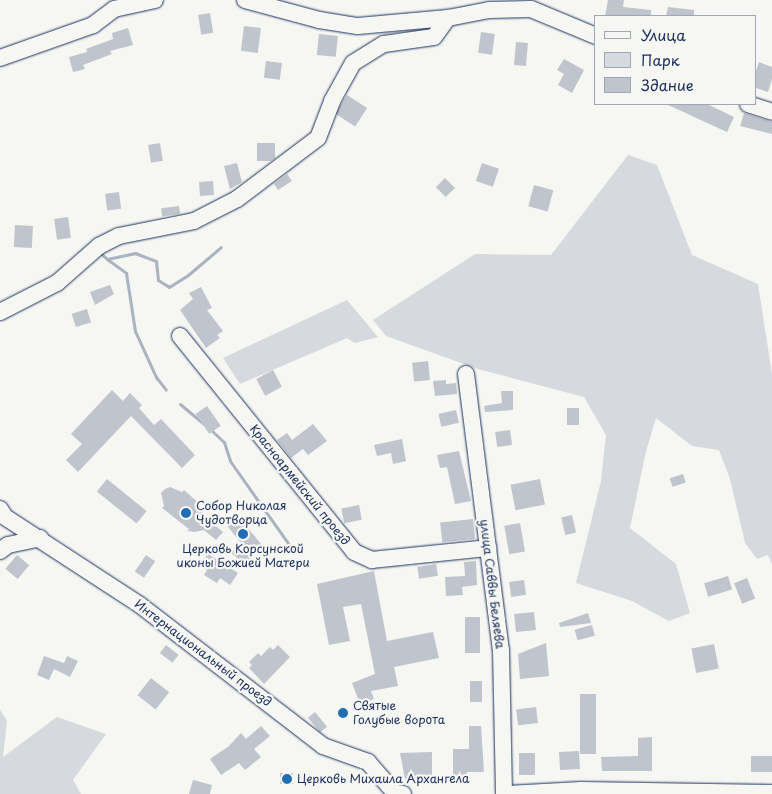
<!DOCTYPE html>
<meta charset="utf-8">
<style>
body{margin:0}
#map{position:relative;width:772px;height:794px;overflow:hidden;background:#f6f6f2;font-family:"Playpen Sans",sans-serif}
div>[style]{position:absolute}
.green>*{inset:0;background:#d6d9dd}
.stream>*{height:3px;margin:-1.5px;padding:0 1.5px;transform-origin:1.5px;border-radius:1.5px;background:#abb2c0}
.building>*{inset:0;background:#c0c4cd;transform-origin:0 0}
.roads{filter:drop-shadow(0 0 1px #1b2f5e) drop-shadow(0 0 1px #1b2f5e)}
.minor>*{height:16px;margin:-8px;padding:0 8px;transform-origin:8px;border-radius:8px;background:#f6f6f2}
.dots>*{width:14px;height:14px;translate:-50% -50%;box-sizing:border-box;border:2px solid #f6f6f2;border-radius:50%}
span{translate:-50% -50%;white-space:nowrap;text-align:center;line-height:1.15;-webkit-text-stroke:4.5px #f6f6f2;paint-order:stroke}
.street-label{font-size:12px;color:#1b2f5e}
.poi-label{font-size:12px;color:#1b2f5e}
.left{translate:0 -50%;text-align:left}
.legend{position:absolute;left:594px;top:15px;width:162px;height:90px;box-sizing:border-box;background:#f6f6f2;border:1px solid #9ea6b7;margin:0;padding:6px 9px;list-style:none;font-size:15px;color:#1b2f5e}
.legend li{display:flex;align-items:center;gap:10px;height:25px}
.legend b{width:25px;border:1px solid #9ea6b7}
</style>
<div id="map">
<div class="green">
<i style="clip-path:polygon(628px 155px,657px 165px,692px 255px,758px 284px,772px 374px,772px 564px,768px 555px,757px 559px,745px 543px,730px 479px,719px 450px,692px 446px,656px 418px,646px 451px,630px 528px,676px 564px,690px 613px,669px 621px,632px 601px,576px 583px,601px 481px,606px 435px,584px 397px,478px 369px,386px 336px,373px 320px,475px 254px,551px 255px)"></i>
<i style="clip-path:polygon(347px 300px,378px 337px,355px 343px,347px 338px,240px 384px,223px 358px)"></i>
<i style="clip-path:polygon(0 710px,7px 721px,3px 757px,57px 717px,106px 734px,73px 780px,81px 794px,0 794px)"></i>
</div>
<div class="stream">
<i style="left:99px;top:252px;width:11px;rotate:41deg"></i>
<i style="left:107px;top:259px;width:29px;rotate:-12deg"></i>
<i style="left:135px;top:253px;width:22px;rotate:21deg"></i>
<i style="left:156px;top:261px;width:19px;rotate:84deg"></i>
<i style="left:158px;top:280px;width:13px;rotate:32deg"></i>
<i style="left:169px;top:287px;width:22px;rotate:-32deg"></i>
<i style="left:188px;top:275px;width:43px;rotate:-40.3deg"></i>
<i style="left:107px;top:259px;width:24px;rotate:36deg"></i>
<i style="left:126px;top:273px;width:59px;rotate:81.2deg"></i>
<i style="left:135px;top:331px;width:51px;rotate:65.5deg"></i>
<i style="left:156px;top:377px;width:16px;rotate:52deg"></i>
<i style="left:180px;top:404px;width:31px;rotate:40deg"></i>
<i style="left:211px;top:430px;width:18px;rotate:43deg"></i>
<i style="left:224px;top:442px;width:20px;rotate:72deg"></i>
<i style="left:230px;top:461px;width:104px;rotate:54.8deg"></i>
</div>
<div class="building">
<i style="clip-path:polygon(608px 0,624px 0,623px 7px,651px 10px,651px 16px,605px 16px)"></i>
<i style="clip-path:polygon(668px 7px,694px 10px,694px 16px,666px 16px)"></i>
<i style="left:210px;top:13px;width:20px;height:12px;rotate:81deg"></i>
<i style="left:244px;top:26px;width:17px;height:25px;rotate:7deg"></i>
<i style="clip-path:polygon(128px 28px,133px 45px,110px 51px,112px 54px,83px 65px,85px 69px,73px 72px,69px 57px,87px 52px,86px 49px,113px 39px,112px 33px)"></i>
<i style="left:481px;top:32px;width:14px;height:21px;rotate:8deg"></i>
<i style="left:319px;top:34px;width:19px;height:21px;rotate:6deg"></i>
<i style="left:516px;top:42px;width:12px;height:23px;rotate:5deg"></i>
<i style="clip-path:polygon(564px 59px,584px 70px,572px 93px,558px 85px,564px 74px,557px 70px)"></i>
<i style="left:266px;top:61px;width:16px;height:17px;rotate:7deg"></i>
<i style="clip-path:polygon(759px 62px,772px 67px,772px 79px,768px 92px,756px 88px,756px 71px)"></i>
<i style="left:347px;top:95px;width:24px;height:22px;rotate:33deg"></i>
<i style="clip-path:polygon(666px 104px,707px 104px,734px 117px,727px 132px)"></i>
<i style="clip-path:polygon(744px 113px,772px 122px,772px 134px,740px 126px)"></i>
<i style="left:160px;top:143px;width:18px;height:12px;rotate:81deg"></i>
<i style="clip-path:polygon(257px 143px,275px 143px,275px 158px,271px 161px,257px 161px)"></i>
<i style="clip-path:polygon(237px 163px,242px 182px,230px 189px,224px 166px)"></i>
<i style="left:482px;top:163px;width:18px;height:19px;rotate:19deg"></i>
<i style="clip-path:polygon(287px 174px,292px 181px,278px 190px,274px 184px)"></i>
<i style="left:445px;top:178px;width:14px;height:13px;rotate:45deg"></i>
<i style="left:213px;top:181px;width:14px;height:14px;rotate:86deg"></i>
<i style="left:534px;top:185px;width:20px;height:22px;rotate:15deg"></i>
<i style="left:119px;top:192px;width:17px;height:14px;rotate:83deg"></i>
<i style="left:179px;top:206px;width:8px;height:18px;rotate:83deg"></i>
<i style="left:68px;top:217px;width:21px;height:14px;rotate:82deg"></i>
<i style="left:15px;top:225px;width:18px;height:22px;rotate:3deg"></i>
<i style="clip-path:polygon(110px 285px,114px 294px,95px 305px,90px 292px)"></i>
<i style="clip-path:polygon(201px 287px,212px 308px,207px 310px,223px 331px,217px 335px,220px 338px,206px 348px,180px 310px,193px 299px,189px 293px)"></i>
<i style="left:87px;top:309px;width:14px;height:16px;rotate:73deg"></i>
<i style="left:428px;top:361px;width:19px;height:16px;rotate:84deg"></i>
<i style="left:273px;top:370px;width:19px;height:19px;rotate:62deg"></i>
<i style="clip-path:polygon(446px 380px,446px 384px,456px 383px,457px 394px,435px 396px,433px 381px)"></i>
<i style="clip-path:polygon(112px 390px,123px 401px,130px 393px,142px 405px,139px 408px,154px 425px,161px 419px,195px 455px,182px 468px,131px 416px,78px 472px,66px 460px,82px 444px,71px 434px)"></i>
<i style="clip-path:polygon(501px 391px,513px 391px,513px 410px,485px 412px,484px 406px,502px 403px)"></i>
<i style="left:207px;top:406px;width:24px;height:14px;rotate:55deg"></i>
<i style="left:567px;top:408px;width:12px;height:17px"></i>
<i style="left:456px;top:410px;width:13px;height:18px;rotate:77deg"></i>
<i style="clip-path:polygon(313px 424px,327px 441px,308px 455px,303px 449px,291px 458px,277px 440px,287px 433px,292px 440px)"></i>
<i style="left:510px;top:430px;width:15px;height:15px;rotate:82deg"></i>
<i style="clip-path:polygon(402px 439px,406px 461px,393px 464px,391px 453px,377px 456px,374px 445px)"></i>
<i style="clip-path:polygon(459px 451px,471px 501px,455px 504px,447px 467px,440px 468px,437px 455px)"></i>
<i style="left:683px;top:474px;width:9px;height:14px;rotate:72deg"></i>
<i style="left:107px;top:479px;width:51px;height:16px;rotate:39deg"></i>
<i style="left:540px;top:479px;width:26px;height:30px;rotate:79deg"></i>
<i style="clip-path:polygon(170px 487px,182px 492px,184px 490px,200px 504px,198px 505px,206px 518px,223px 532px,216px 540px,204px 530px,195px 532px,187px 531px,189px 529px,162px 508px,164px 506px,161px 493px,165px 489px)"></i>
<i style="left:359px;top:505px;width:15px;height:18px;rotate:79deg"></i>
<i style="clip-path:polygon(236px 514px,262px 545px,250px 555px,252px 557px,245px 564px,231px 553px,241px 543px,225px 523px)"></i>
<i style="left:572px;top:515px;width:18px;height:11px;rotate:77deg"></i>
<i style="left:473px;top:519px;width:20px;height:33px;rotate:84deg"></i>
<i style="left:520px;top:523px;width:29px;height:16px;rotate:80deg"></i>
<i style="clip-path:polygon(208px 554px,238px 573px,230px 585px,220px 578px,217px 583px,204px 575px,207px 570px,200px 566px)"></i>
<i style="left:17px;top:555px;width:16px;height:18px;rotate:40deg"></i>
<i style="left:146px;top:555px;width:11px;height:20px;rotate:34deg"></i>
<i style="clip-path:polygon(476px 561px,477px 585px,462px 587px,463px 595px,446px 596px,445px 577px,465px 576px,464px 562px)"></i>
<i style="left:436px;top:564px;width:12px;height:19px;rotate:81deg"></i>
<i style="clip-path:polygon(374px 571px,387px 641px,433px 632px,439px 658px,394px 667px,398px 686px,371px 691px,374px 699px,360px 704px,352px 683px,375px 674px,361px 604px,343px 607px,350px 641px,329px 645px,317px 584px)"></i>
<i style="left:728px;top:576px;width:14px;height:25px;rotate:73deg"></i>
<i style="left:747px;top:578px;width:22px;height:14px;rotate:68deg"></i>
<i style="left:524px;top:580px;width:15px;height:15px;rotate:82deg"></i>
<i style="left:534px;top:612px;width:18px;height:20px;rotate:84deg"></i>
<i style="clip-path:polygon(588px 613px,591px 623px,560px 627px,559px 623px)"></i>
<i style="left:465px;top:617px;width:15px;height:36px"></i>
<i style="left:592px;top:625px;width:11px;height:18px;rotate:75deg"></i>
<i style="clip-path:polygon(546px 643px,549px 676px,520px 679px,518px 654px)"></i>
<i style="left:714px;top:644px;width:25px;height:23px;rotate:79deg"></i>
<i style="left:166px;top:645px;width:16px;height:10px;rotate:38deg"></i>
<i style="clip-path:polygon(278px 645px,290px 657px,264px 684px,249px 668px,252px 665px,249px 662px,258px 653px,261px 656px,270px 647px,273px 650px)"></i>
<i style="clip-path:polygon(44px 656px,64px 663px,67px 656px,78px 661px,70px 677px,54px 669px,49px 680px,37px 675px)"></i>
<i style="left:151px;top:678px;width:23px;height:22px;rotate:38deg"></i>
<i style="left:482px;top:681px;width:21px;height:12px;rotate:90deg"></i>
<i style="left:580px;top:694px;width:16px;height:60px"></i>
<i style="left:536px;top:707px;width:16px;height:20px;rotate:83deg"></i>
<i style="left:315px;top:712px;width:19px;height:9px;rotate:51deg"></i>
<i style="clip-path:polygon(261px 726px,270px 736px,254px 749px,261px 757px,245px 770px,239px 763px,221px 775px,210px 759px,229px 746px,241px 733px,246px 739px)"></i>
<i style="clip-path:polygon(469px 726px,481px 726px,484px 772px,467px 772px,467px 776px,453px 777px,453px 749px,469px 749px)"></i>
<i style="clip-path:polygon(652px 737px,652px 771px,602px 771px,601px 757px,638px 756px,638px 738px)"></i>
<i style="left:579px;top:751px;width:18px;height:20px;rotate:87deg"></i>
<i style="clip-path:polygon(432px 752px,432px 780px,405px 779px,400px 753px)"></i>
<i style="left:519px;top:753px;width:16px;height:22px"></i>
<i style="left:772px;top:756px;width:16px;height:21px;rotate:90deg"></i>
<i style="left:280px;top:773px;width:13px;height:11px"></i>
<i style="clip-path:polygon(193px 780px,212px 785px,210px 794px,189px 794px)"></i>
</div>
<div class="roads">
<div class="minor">
<i style="left:245px;top:0;width:77px;rotate:15.1deg"></i>
<i style="left:319px;top:20px;width:39px;rotate:9deg"></i>
<i style="left:358px;top:26px;width:90px;rotate:-5.1deg"></i>
<i style="left:448px;top:18px;width:42px;rotate:-11deg"></i>
<i style="left:489px;top:10px;width:42px;rotate:-1.4deg"></i>
<i style="left:531px;top:9px;width:70px;rotate:22.6deg"></i>
<i style="left:0;top:58px;width:99px;rotate:-19.5deg"></i>
<i style="left:93px;top:25px;width:26px;rotate:-37deg"></i>
<i style="left:114px;top:9px;width:42px;rotate:-12.4deg"></i>
<i style="left:748px;top:104px;width:25px;rotate:18deg"></i>
<i style="left:0;top:312px;width:64px;rotate:-27deg"></i>
<i style="left:57px;top:283px;width:56px;rotate:-41.4deg"></i>
<i style="left:99px;top:246px;width:22px;rotate:-27deg"></i>
<i style="left:119px;top:236px;width:76px;rotate:-11.3deg"></i>
<i style="left:194px;top:221px;width:48px;rotate:-27.1deg"></i>
<i style="left:237px;top:199px;width:101px;rotate:-37deg"></i>
<i style="left:318px;top:138px;width:40px;rotate:-69deg"></i>
<i style="left:332px;top:101px;width:43px;rotate:-61.1deg"></i>
<i style="left:353px;top:63px;width:36px;rotate:-32deg"></i>
<i style="left:384px;top:44px;width:50px;rotate:-8deg"></i>
<i style="left:434px;top:37px;width:24px;rotate:-54deg"></i>
<i style="left:180px;top:336px;width:277px;rotate:51.1deg"></i>
<i style="left:354px;top:552px;width:20px;rotate:24deg"></i>
<i style="left:372px;top:560px;width:117px;rotate:-5.9deg"></i>
<i style="left:466px;top:374px;width:278px;rotate:82.8deg"></i>
<i style="left:501px;top:650px;width:144px;rotate:88.8deg"></i>
<i style="left:0;top:509px;width:9px;rotate:58deg"></i>
<i style="left:5px;top:517px;width:161px;rotate:33.1deg"></i>
<i style="left:140px;top:605px;width:231px;rotate:37.6deg"></i>
<i style="left:323px;top:746px;width:48px;rotate:19.6deg"></i>
<i style="left:368px;top:762px;width:41px;rotate:48.9deg"></i>
<i style="left:395px;top:793px;width:8px;rotate:7deg"></i>
<i style="left:0;top:551px;width:10px;rotate:-37deg"></i>
<i style="left:8px;top:545px;width:33px;rotate:-12deg"></i>
<i style="left:507px;top:794px;width:74px;rotate:-3.1deg"></i>
<i style="left:581px;top:790px;width:191px;rotate:0.9deg"></i>
</div>
</div>
<div class="dots">
<i style="left:186px;top:513px;background:#1f6fb2"></i>
<i style="left:243px;top:534px;background:#1f6fb2"></i>
<i style="left:343px;top:713px;background:#1f6fb2"></i>
<i style="left:287px;top:779px;background:#1f6fb2"></i>
</div>
<div class="street-label">
<span style="left:300px;top:485px;rotate:51deg">Красноармейский проезд</span>
<span style="left:492px;top:584px;rotate:83deg">улица Саввы Беляева</span>
<span style="left:203px;top:653px;rotate:37deg">Интернациональный проезд</span>
</div>
<div class="poi-label">
<span class="left" style="left:196px;top:513px">Собор Николая<br>Чудотворца</span>
<span style="left:243px;top:556px">Церковь Корсунской<br>иконы Божией Матери</span>
<span class="left" style="left:353px;top:713px">Святые<br>Голубые ворота</span>
<span class="left" style="left:297px;top:779px">Церковь Михаила Архангела</span>
</div>
<ul class="legend">
<li><b style="height:6px;background:#f6f6f2"></b>Улица</li>
<li><b style="height:14px;background:#d6d9dd"></b>Парк</li>
<li><b style="height:14px;background:#c0c4cd"></b>Здание</li>
</ul>
</div>
